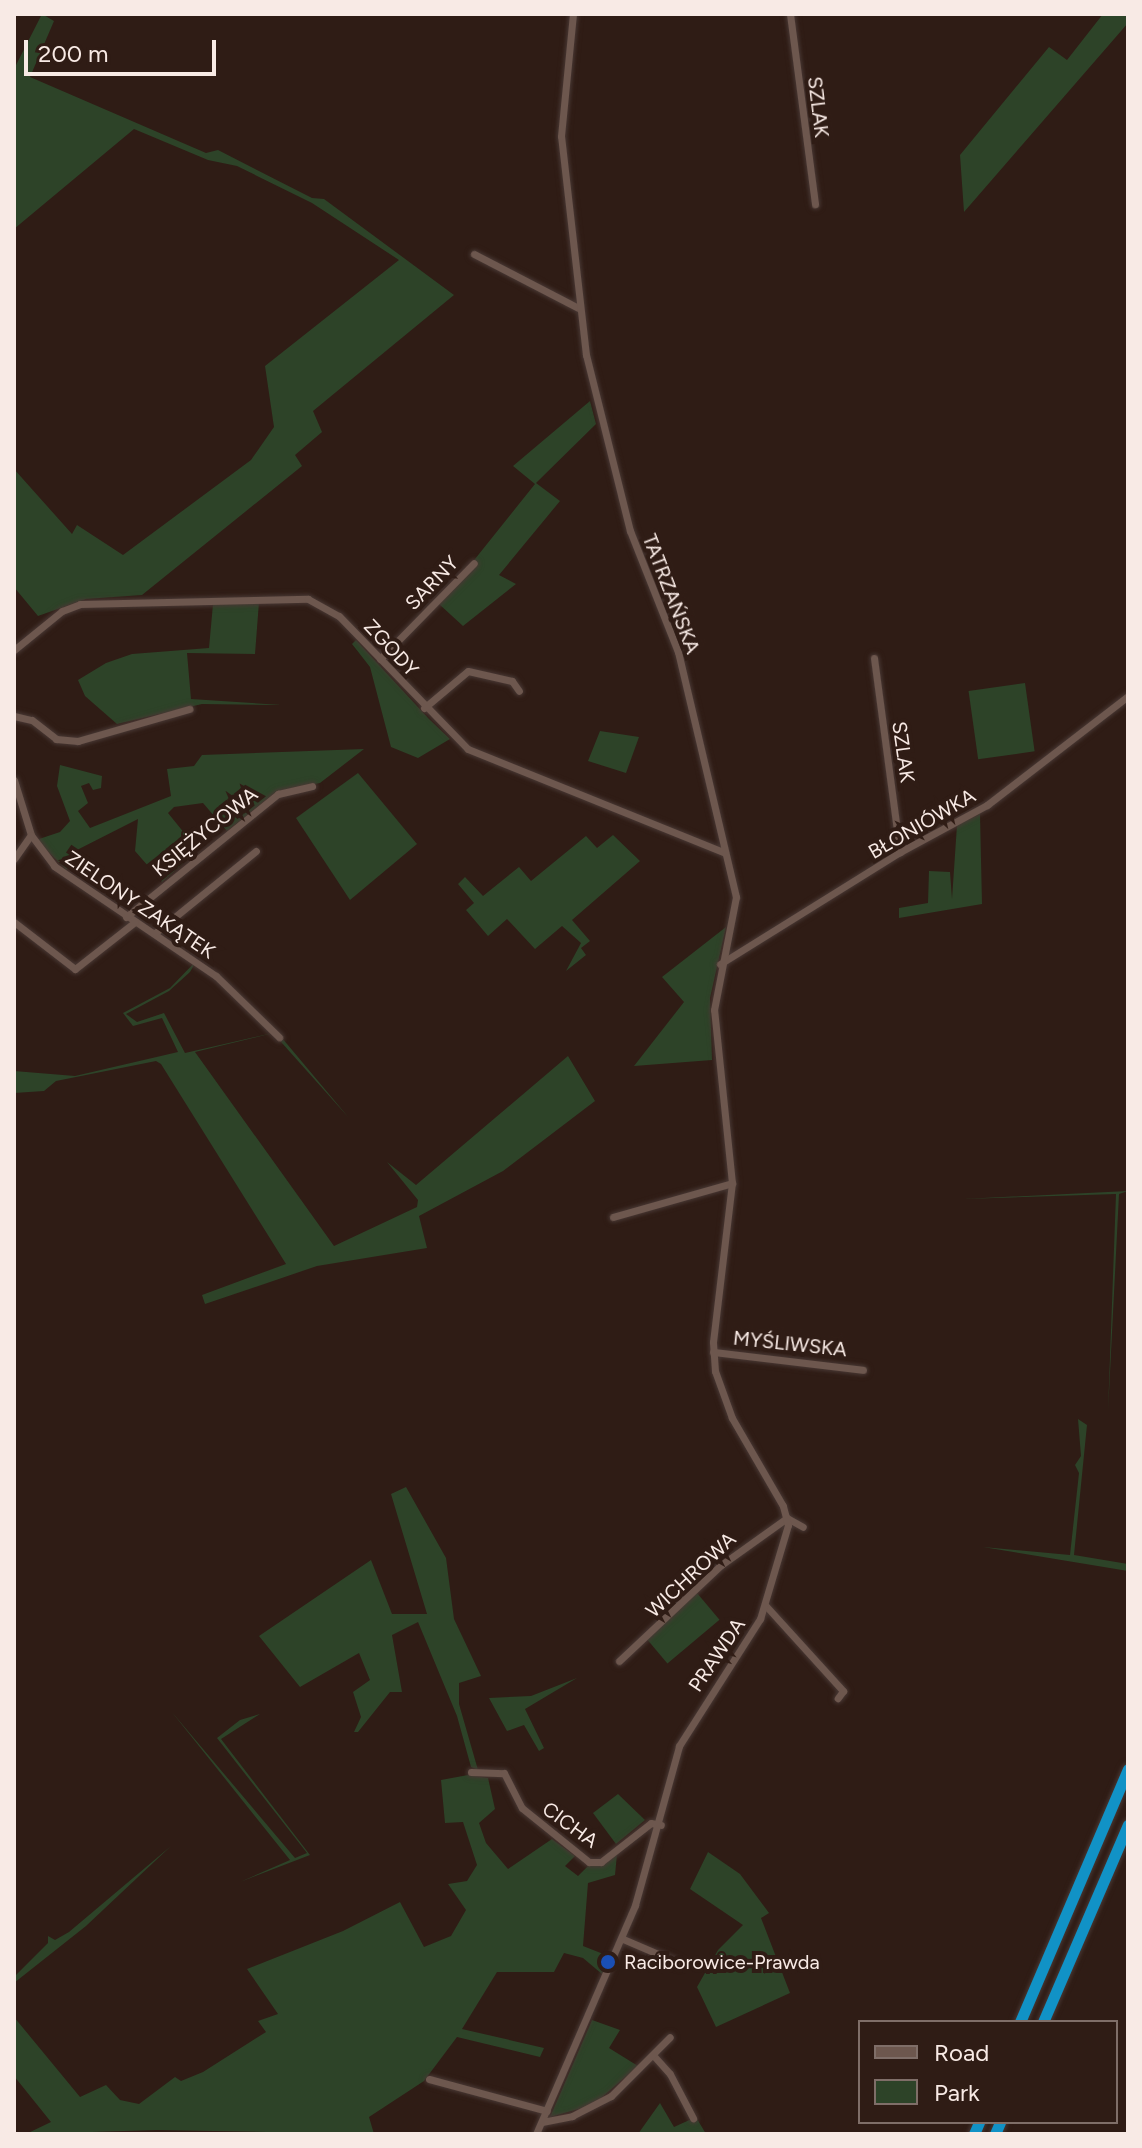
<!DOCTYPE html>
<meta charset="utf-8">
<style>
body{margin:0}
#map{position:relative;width:1142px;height:2148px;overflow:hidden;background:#2f1c15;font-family:Figtree,sans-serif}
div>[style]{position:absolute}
.green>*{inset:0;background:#2d4328;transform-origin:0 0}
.roads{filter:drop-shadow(0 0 2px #483834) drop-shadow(0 0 2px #483834)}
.minor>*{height:7px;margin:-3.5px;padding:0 3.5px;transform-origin:3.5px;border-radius:3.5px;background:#6d574e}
.highway>*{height:11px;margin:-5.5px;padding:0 5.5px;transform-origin:5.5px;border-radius:5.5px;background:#1192c6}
.dots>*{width:22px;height:22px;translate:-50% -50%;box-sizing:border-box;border:4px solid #2f1c15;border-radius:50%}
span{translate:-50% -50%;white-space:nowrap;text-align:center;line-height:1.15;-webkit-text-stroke:8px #2f1c15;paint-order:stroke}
.street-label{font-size:20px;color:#f8eae5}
.poi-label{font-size:20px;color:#f8eae5}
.left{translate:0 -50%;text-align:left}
.frame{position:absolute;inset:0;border:16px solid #f8eae5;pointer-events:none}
.legend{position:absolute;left:858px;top:2020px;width:260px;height:104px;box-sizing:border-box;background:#2f1c15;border:2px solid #7f6e68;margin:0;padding:10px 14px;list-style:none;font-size:24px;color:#f8eae5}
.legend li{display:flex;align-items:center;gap:16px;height:40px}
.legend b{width:40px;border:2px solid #7f6e68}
.scale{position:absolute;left:24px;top:40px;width:192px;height:36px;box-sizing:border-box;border:4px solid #f8eae5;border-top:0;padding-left:10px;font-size:24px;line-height:28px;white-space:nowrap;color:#f8eae5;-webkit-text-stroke:6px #2f1c15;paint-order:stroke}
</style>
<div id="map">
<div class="green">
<i style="clip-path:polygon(42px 14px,54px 21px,30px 77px,206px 153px,218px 150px,312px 198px,324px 199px,454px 295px,313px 411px,322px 432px,295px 455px,302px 466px,142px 595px,86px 599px,38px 616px,14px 587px,14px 469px,72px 534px,77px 525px,123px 555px,251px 460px,274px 427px,265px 366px,399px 260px,312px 203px,237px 166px,208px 160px,134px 129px,14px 229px,14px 69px)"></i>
<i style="clip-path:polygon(1103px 14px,1128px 14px,1128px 23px,964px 212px,960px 155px,1049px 47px,1067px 60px)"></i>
<i style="clip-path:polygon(590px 401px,596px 424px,536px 483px,560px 501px,499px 575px,516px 584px,463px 626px,439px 604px,535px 484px,513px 466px)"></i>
<i style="clip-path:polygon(259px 602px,255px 654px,187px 653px,191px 699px,282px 705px,202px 704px,117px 724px,85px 696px,78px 680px,106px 663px,132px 654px,209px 648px,213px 604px)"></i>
<i style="clip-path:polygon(356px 640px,429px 719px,450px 739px,418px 758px,391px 747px,370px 667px,352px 644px)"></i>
<i style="left:1025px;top:683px;width:69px;height:57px;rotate:82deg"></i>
<i style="clip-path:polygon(600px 731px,639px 737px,626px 773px,588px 761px)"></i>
<i style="clip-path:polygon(364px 749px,320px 783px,276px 792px,227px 831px,203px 803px,174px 807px,168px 813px,198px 850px,162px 882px,135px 851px,138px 819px,73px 852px,80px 865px,66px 869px,36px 840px,60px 832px,70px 821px,57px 786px,60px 765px,102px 776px,101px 788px,93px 790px,89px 783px,81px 786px,88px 803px,78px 811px,90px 828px,171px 796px,167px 769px,194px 766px,202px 755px)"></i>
<i style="clip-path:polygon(358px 773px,417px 844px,350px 900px,296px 818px)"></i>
<i style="clip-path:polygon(980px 814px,982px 904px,899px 918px,899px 908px,928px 903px,929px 871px,950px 872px,952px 899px,957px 825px)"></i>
<i style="clip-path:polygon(613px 835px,640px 861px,572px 920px,590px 941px,581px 948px,586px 955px,566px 971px,581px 943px,562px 926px,535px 949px,507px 919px,488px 936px,466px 910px,474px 903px,458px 884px,465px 877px,483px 896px,519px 867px,531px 881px,586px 836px,597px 848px)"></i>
<i style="clip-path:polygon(726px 927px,710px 998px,712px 1060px,634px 1066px,684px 1002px,662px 977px)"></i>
<i style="clip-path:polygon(197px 960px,190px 972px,169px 991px,126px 1014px,137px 1022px,164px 1013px,185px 1053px,277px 1032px,349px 1118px,273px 1033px,195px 1052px,334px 1246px,417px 1207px,418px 1200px,387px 1162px,416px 1185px,568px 1056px,595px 1101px,503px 1171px,419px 1216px,427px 1248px,317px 1266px,205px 1304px,202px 1295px,286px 1264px,161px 1064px,156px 1061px,56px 1081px,44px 1091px,14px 1093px,14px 1071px,75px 1076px,178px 1052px,162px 1018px,133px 1026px,123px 1013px,170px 988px)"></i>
<i style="clip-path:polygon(1128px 1191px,1119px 1194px,1108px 1412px,1116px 1194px,963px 1199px)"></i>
<i style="clip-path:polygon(1078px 1419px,1087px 1425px,1074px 1555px,1128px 1564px,1128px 1571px,983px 1547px,1070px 1555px,1079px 1473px,1075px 1465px,1081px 1456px)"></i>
<i style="clip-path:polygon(406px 1487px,446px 1558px,454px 1619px,481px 1676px,459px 1683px,459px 1704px,478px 1770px,471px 1767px,457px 1716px,418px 1622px,392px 1635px,402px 1692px,390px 1692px,358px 1732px,354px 1732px,361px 1717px,353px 1692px,370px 1680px,359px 1653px,300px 1687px,259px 1636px,371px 1560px,392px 1614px,427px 1614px,391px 1494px)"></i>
<i style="left:697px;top:1593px;width:35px;height:68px;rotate:50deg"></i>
<i style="clip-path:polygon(577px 1678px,525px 1709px,544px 1748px,539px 1751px,524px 1725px,507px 1731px,489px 1698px,531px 1696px)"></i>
<i style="clip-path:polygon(171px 1711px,295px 1858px,307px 1853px,217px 1738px,240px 1720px,260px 1714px,221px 1739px,310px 1855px,240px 1882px,290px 1860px)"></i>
<i style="clip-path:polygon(468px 1775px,488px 1778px,495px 1809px,479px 1823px,486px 1843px,508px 1869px,552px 1839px,575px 1856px,565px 1866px,578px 1876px,589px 1865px,604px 1864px,617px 1854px,615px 1875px,588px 1883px,583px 1946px,611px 1957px,602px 1974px,583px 1958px,564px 1953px,554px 1972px,497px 1972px,462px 2029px,544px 2048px,540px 2057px,457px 2037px,424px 2081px,369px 2117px,374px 2134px,157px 2130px,26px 2134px,51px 2122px,14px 2076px,14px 2017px,80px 2097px,106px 2085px,120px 2100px,139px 2104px,175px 2077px,181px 2081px,203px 2072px,266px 2032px,258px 2021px,278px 2014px,247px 1969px,343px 1931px,400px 1902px,424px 1947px,451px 1936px,466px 1910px,448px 1884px,467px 1881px,477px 1865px,463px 1822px,445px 1823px,441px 1780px)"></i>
<i style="clip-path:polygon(618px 1794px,645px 1820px,616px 1844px,593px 1813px)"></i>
<i style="clip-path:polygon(171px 1846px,86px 1926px,14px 1983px,14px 1977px,48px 1943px,48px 1936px,55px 1940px,69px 1932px)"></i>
<i style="clip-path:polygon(708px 1852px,740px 1874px,769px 1913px,761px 1918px,790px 1993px,716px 2027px,697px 1987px,718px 1950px,743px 1925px,690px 1889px)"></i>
<i style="clip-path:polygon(592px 2020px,620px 2030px,609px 2048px,638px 2066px,593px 2105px,550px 2117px)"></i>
<i style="clip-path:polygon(660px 2103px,674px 2127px,696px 2117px,706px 2134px,638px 2134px)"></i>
</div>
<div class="roads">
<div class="minor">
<i style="left:790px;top:14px;width:192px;rotate:82.5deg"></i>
<i style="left:474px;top:254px;width:117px;rotate:27.4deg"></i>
<i style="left:14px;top:650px;width:62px;rotate:-39.1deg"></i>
<i style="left:62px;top:611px;width:19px;rotate:-21deg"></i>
<i style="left:80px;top:604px;width:228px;rotate:-1.3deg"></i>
<i style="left:308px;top:599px;width:35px;rotate:29deg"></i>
<i style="left:339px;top:616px;width:185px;rotate:45.9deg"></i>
<i style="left:468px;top:749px;width:277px;rotate:22deg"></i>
<i style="left:874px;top:658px;width:196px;rotate:82.4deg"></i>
<i style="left:380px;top:659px;width:134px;rotate:-45.6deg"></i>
<i style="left:424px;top:708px;width:57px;rotate:-40.1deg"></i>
<i style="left:468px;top:671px;width:45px;rotate:12.8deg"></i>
<i style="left:512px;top:681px;width:12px;rotate:55deg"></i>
<i style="left:14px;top:716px;width:18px;rotate:13deg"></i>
<i style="left:32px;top:720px;width:31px;rotate:38deg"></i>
<i style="left:56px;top:739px;width:22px;rotate:5deg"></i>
<i style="left:78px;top:741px;width:116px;rotate:-16.1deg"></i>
<i style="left:14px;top:780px;width:58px;rotate:72.8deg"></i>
<i style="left:31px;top:835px;width:39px;rotate:53deg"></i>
<i style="left:54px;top:866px;width:196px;rotate:34.2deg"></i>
<i style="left:216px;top:976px;width:88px;rotate:44.1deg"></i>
<i style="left:14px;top:859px;width:29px;rotate:-55deg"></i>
<i style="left:126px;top:917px;width:196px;rotate:-39deg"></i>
<i style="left:278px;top:794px;width:35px;rotate:-13deg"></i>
<i style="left:14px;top:922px;width:77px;rotate:37.6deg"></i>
<i style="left:75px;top:969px;width:76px;rotate:-38.1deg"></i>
<i style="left:155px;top:933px;width:130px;rotate:-39.1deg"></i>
<i style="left:720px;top:964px;width:212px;rotate:-31.9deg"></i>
<i style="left:900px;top:852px;width:99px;rotate:-28.4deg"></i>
<i style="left:987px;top:805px;width:178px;rotate:-37.7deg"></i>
<i style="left:613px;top:1217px;width:124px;rotate:-15.9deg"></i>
<i style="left:713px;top:1352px;width:151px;rotate:6.8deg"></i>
<i style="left:787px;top:1518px;width:18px;rotate:29deg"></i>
<i style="left:766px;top:1606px;width:115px;rotate:47.8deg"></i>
<i style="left:843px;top:1691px;width:9px;rotate:126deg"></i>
<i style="left:619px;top:1661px;width:140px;rotate:-43.3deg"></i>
<i style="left:721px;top:1565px;width:81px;rotate:-35.5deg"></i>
<i style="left:471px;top:1772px;width:33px;rotate:2deg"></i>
<i style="left:504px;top:1773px;width:39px;rotate:63deg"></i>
<i style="left:522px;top:1808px;width:86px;rotate:38.9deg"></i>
<i style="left:589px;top:1862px;width:12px"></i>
<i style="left:601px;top:1862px;width:63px;rotate:-38deg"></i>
<i style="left:651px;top:1823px;width:10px;rotate:11deg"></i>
<i style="left:623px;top:1939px;width:61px;rotate:23.2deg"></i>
<i style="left:653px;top:2055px;width:25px;rotate:48deg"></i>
<i style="left:670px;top:2074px;width:50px;rotate:62.4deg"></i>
<i style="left:429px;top:2079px;width:122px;rotate:15.2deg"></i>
<i style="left:542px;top:2122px;width:31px;rotate:-11deg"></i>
<i style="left:572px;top:2116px;width:44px;rotate:-27.1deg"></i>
<i style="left:611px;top:2096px;width:83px;rotate:-45deg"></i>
<i style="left:536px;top:2134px;width:249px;rotate:-66.6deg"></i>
<i style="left:635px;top:1905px;width:165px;rotate:-74.5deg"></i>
<i style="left:679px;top:1746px;width:151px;rotate:-57.5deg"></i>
<i style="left:760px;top:1619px;width:98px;rotate:-73.4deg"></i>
<i style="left:788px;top:1525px;width:20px;rotate:-105deg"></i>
<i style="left:783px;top:1506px;width:102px;rotate:-120.1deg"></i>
<i style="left:732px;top:1418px;width:50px;rotate:-109.9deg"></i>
<i style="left:715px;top:1371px;width:29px;rotate:-94deg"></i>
<i style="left:713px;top:1342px;width:160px;rotate:-83.2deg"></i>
<i style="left:732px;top:1183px;width:174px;rotate:-95.9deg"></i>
<i style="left:714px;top:1010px;width:115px;rotate:-79deg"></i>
<i style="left:736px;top:897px;width:252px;rotate:-103.3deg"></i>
<i style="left:678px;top:652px;width:130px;rotate:-111.6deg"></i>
<i style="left:630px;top:531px;width:181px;rotate:-104deg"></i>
<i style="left:586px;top:355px;width:220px;rotate:-96.5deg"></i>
<i style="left:561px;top:136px;width:123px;rotate:-84.4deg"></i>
</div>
<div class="highway">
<i style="left:1020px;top:2022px;width:275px;rotate:-66.9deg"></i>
<i style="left:1043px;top:2022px;width:215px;rotate:-66.7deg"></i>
<i style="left:974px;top:2134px;width:13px;rotate:-67deg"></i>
<i style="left:995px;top:2134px;width:13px;rotate:-67deg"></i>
</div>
</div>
<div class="dots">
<i style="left:608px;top:1962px;background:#1a4fb4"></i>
</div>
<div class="street-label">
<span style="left:818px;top:107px;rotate:83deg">SZLAK</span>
<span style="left:432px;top:583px;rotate:-46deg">SARNY</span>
<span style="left:671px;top:594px;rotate:69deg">TATRZAŃSKA</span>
<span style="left:391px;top:648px;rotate:47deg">ZGODY</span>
<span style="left:903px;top:752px;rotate:82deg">SZLAK</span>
<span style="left:922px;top:824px;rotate:-30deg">BŁONIÓWKA</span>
<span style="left:205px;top:832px;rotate:-39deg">KSIĘŻYCOWA</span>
<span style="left:140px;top:905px;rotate:34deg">ZIELONY ZAKĄTEK</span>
<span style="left:790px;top:1344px;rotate:6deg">MYŚLIWSKA</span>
<span style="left:691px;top:1575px;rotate:-43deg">WICHROWA</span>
<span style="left:717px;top:1655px;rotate:-56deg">PRAWDA</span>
<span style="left:570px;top:1825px;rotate:36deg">CICHA</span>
</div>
<div class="poi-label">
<span class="left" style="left:624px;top:1962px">Raciborowice-Prawda</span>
</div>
<div class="frame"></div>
<ul class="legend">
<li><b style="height:10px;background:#6d574e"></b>Road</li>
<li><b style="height:22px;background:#2d4328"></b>Park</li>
</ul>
<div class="scale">200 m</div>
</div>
